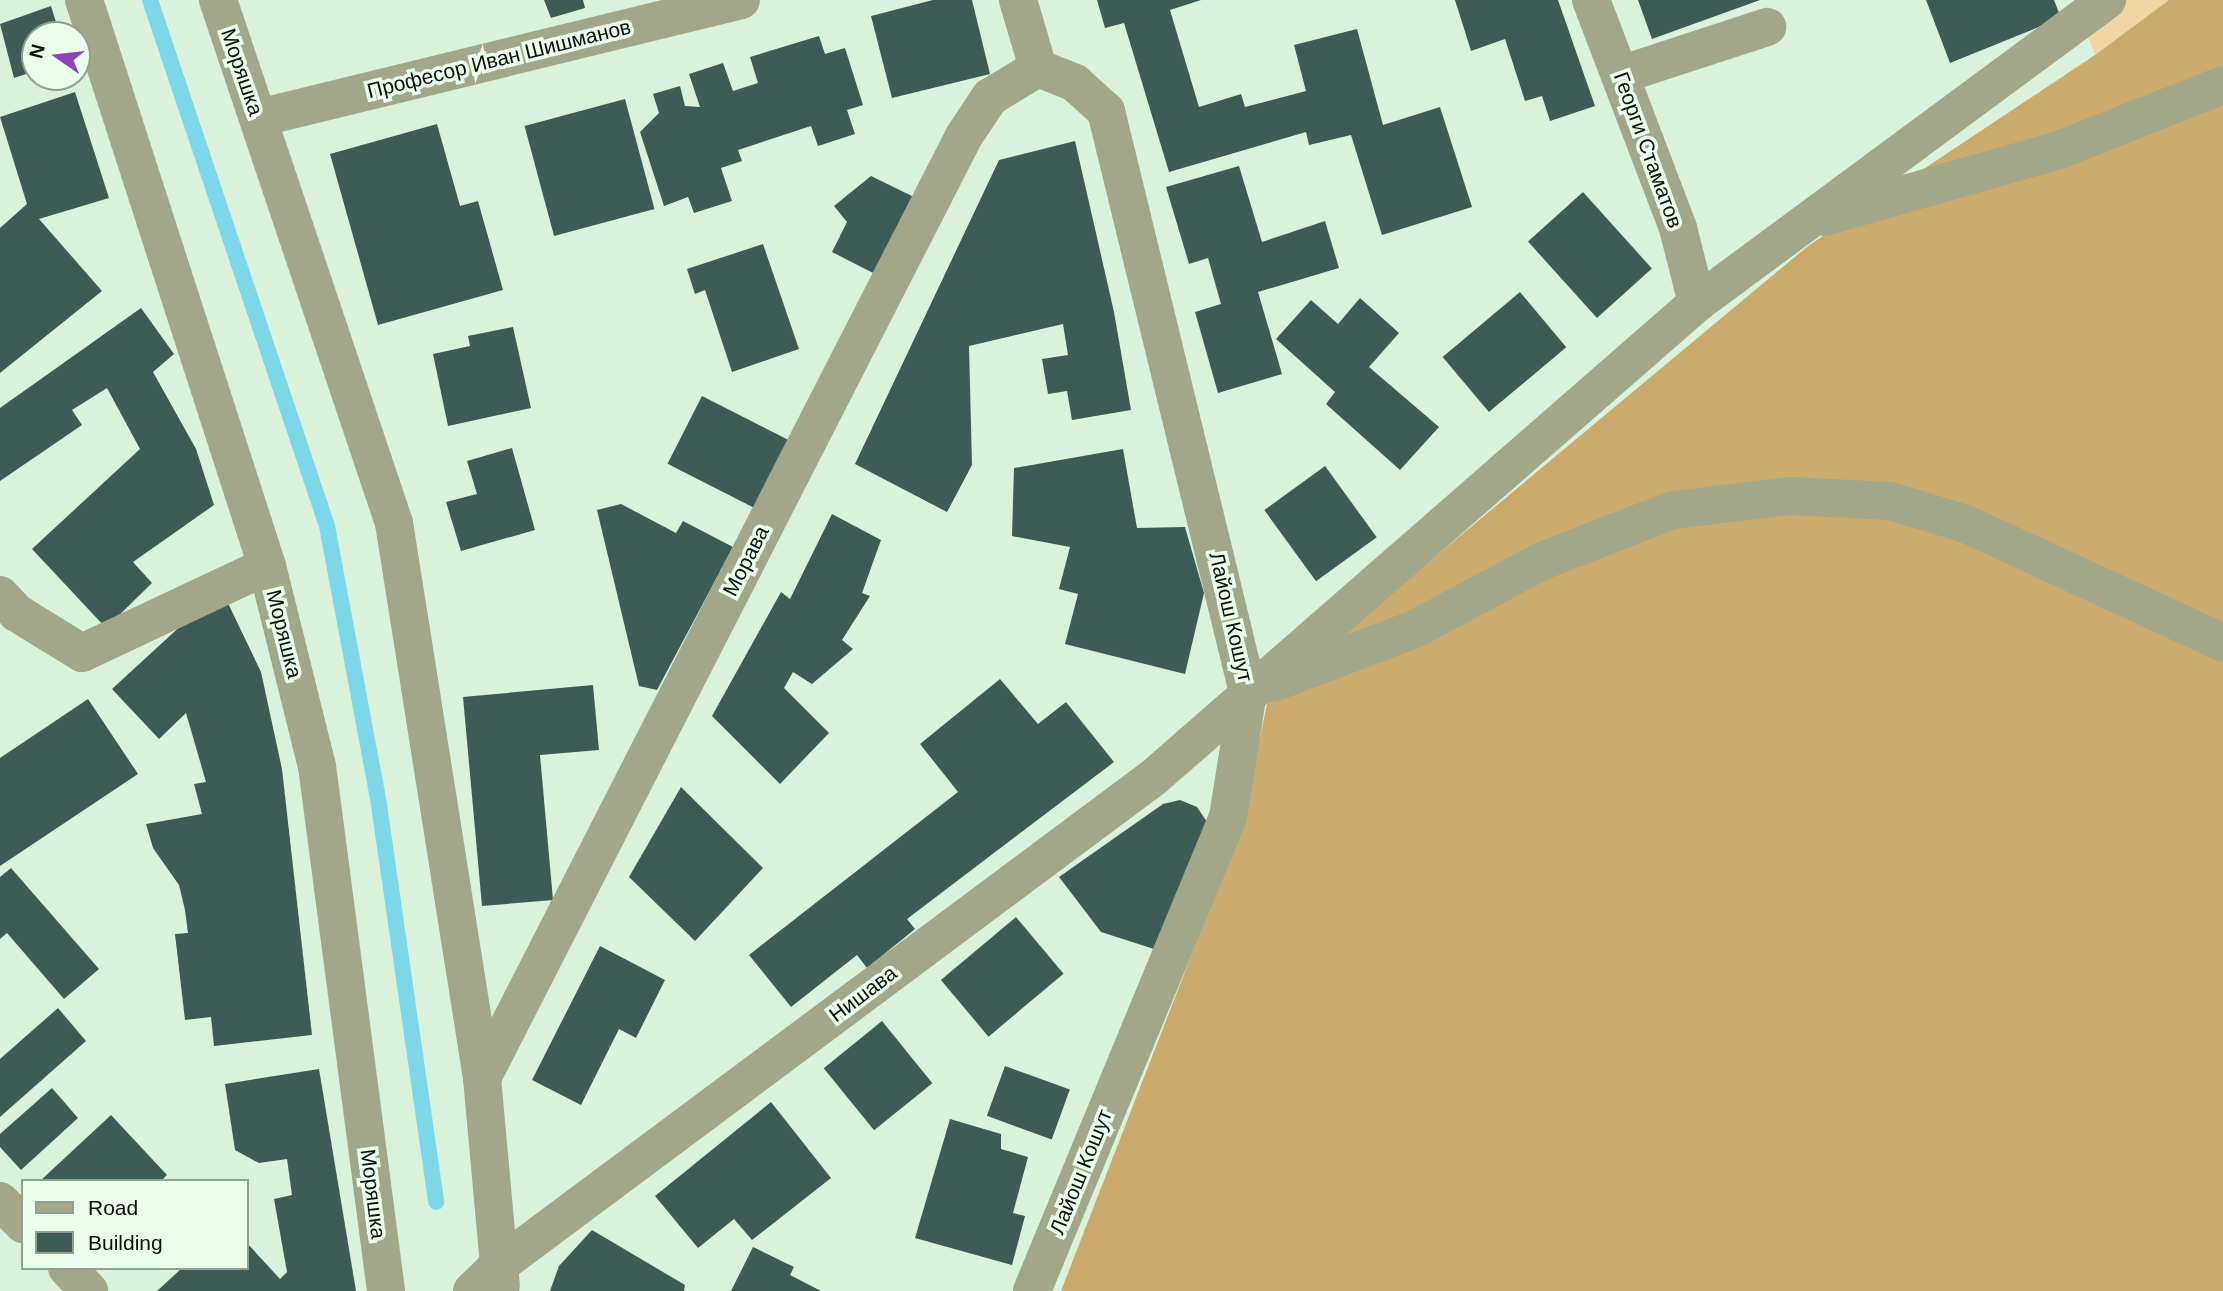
<!DOCTYPE html>
<meta charset="utf-8">
<style>
body{margin:0}
#map{position:relative;width:2223px;height:1291px;overflow:hidden;background:#daf2dc;font-family:Helvetica,sans-serif}
div>[style]{position:absolute}
.green>*{inset:0;background:#f1d6a5}
.forest>*{inset:0;background:#cbaa6d}
.stream>*{height:16px;margin:-8px;padding:0 8px;transform-origin:8px;border-radius:8px;background:#7ed6e9}
.building>*{inset:0;background:#3d5c56;transform-origin:0 0}
.minor>*{height:38px;margin:-19px;padding:0 19px;transform-origin:19px;border-radius:19px;background:#a2a78a}
span{translate:-50% -50%;white-space:nowrap;text-align:center;line-height:1.15;-webkit-text-stroke:7px #ebfeec;paint-order:stroke}
.street-label{font-size:21px;color:#09110a}
.legend{position:absolute;left:21px;top:1179px;width:228px;height:91px;box-sizing:border-box;background:#ebfeec;border:2px solid #919f92;margin:0;padding:9px 12px;list-style:none;font-size:21px;color:#09110a}
.legend li{display:flex;align-items:center;gap:14px;height:35px}
.legend b{width:35px;border:2px solid #919f92}
.north{position:absolute;left:21px;top:21px;width:70px;height:70px;box-sizing:border-box;background:#ebfeec;border:2px solid #919f92;border-radius:50%;rotate:284deg;font-size:19px;font-weight:700;line-height:28px;text-align:center;color:#09110a}
.north::after{content:'';display:block;margin:auto;width:24px;height:32px;background:#8e44b6;clip-path:polygon(50% 0,100% 100%,50% 72%,0 100%)}
</style>
<div id="map">
<div class="green">
<i style="clip-path:polygon(2073px 0,2169px 0,2095px 55px)"></i>
</div>
<div class="forest">
<i style="clip-path:polygon(2169px 0,2223px 0,2223px 1291px,1061px 1291px,1240px 830px,1269px 695px,1808px 246px,2095px 55px)"></i>
</div>
<div class="stream">
<i style="left:150px;top:0;width:555px;rotate:71.4deg"></i>
<i style="left:327px;top:526px;width:284px;rotate:79.4deg"></i>
<i style="left:379px;top:805px;width:401px;rotate:81.8deg"></i>
</div>
<div class="building">
<i style="clip-path:polygon(544px 0,583px 0,585px 8px,551px 18px)"></i>
<i style="clip-path:polygon(933px 0,972px 0,990px 74px,892px 98px,871px 16px)"></i>
<i style="clip-path:polygon(1097px 0,1201px 0,1170px 10px,1199px 107px,1241px 94px,1245px 107px,1306px 91px,1294px 45px,1357px 29px,1383px 125px,1440px 107px,1472px 207px,1382px 235px,1351px 135px,1309px 145px,1306px 132px,1169px 172px,1124px 23px,1105px 28px)"></i>
<i style="clip-path:polygon(1455px 0,1558px 0,1595px 106px,1550px 121px,1542px 96px,1525px 101px,1505px 39px,1471px 51px)"></i>
<i style="clip-path:polygon(1638px 0,1760px 0,1652px 39px)"></i>
<i style="clip-path:polygon(1926px 0,2054px 0,2061px 18px,1950px 63px)"></i>
<i style="clip-path:polygon(51px 6px,60px 35px,35px 35px,35px 71px,14px 78px,0 24px)"></i>
<i style="clip-path:polygon(819px 36px,825px 54px,845px 48px,863px 105px,847px 110px,855px 134px,818px 146px,811px 126px,738px 150px,742px 161px,721px 168px,732px 201px,694px 213px,688px 197px,664px 206px,640px 132px,659px 113px,653px 94px,680px 86px,685px 106px,700px 107px,689px 74px,723px 63px,733px 91px,758px 83px,750px 57px)"></i>
<i style="clip-path:polygon(75px 92px,109px 198px,39px 219px,102px 291px,0 373px,0 228px,27px 204px,0 117px)"></i>
<i style="left:625px;top:99px;width:114px;height:104px;rotate:75deg"></i>
<i style="clip-path:polygon(437px 124px,460px 206px,478px 201px,503px 290px,378px 325px,330px 154px)"></i>
<i style="clip-path:polygon(1075px 141px,1114px 312px,1131px 410px,1072px 420px,1067px 391px,1048px 394px,1042px 359px,1068px 355px,1063px 324px,969px 346px,972px 465px,947px 512px,855px 464px,999px 160px)"></i>
<i style="clip-path:polygon(1239px 166px,1262px 242px,1325px 221px,1339px 268px,1258px 292px,1282px 374px,1218px 393px,1195px 312px,1221px 304px,1208px 258px,1189px 264px,1166px 187px)"></i>
<i style="clip-path:polygon(871px 176px,916px 198px,877px 275px,832px 252px,847px 222px,834px 206px)"></i>
<i style="left:1583px;top:192px;width:103px;height:74px;rotate:48deg"></i>
<i style="clip-path:polygon(763px 244px,799px 349px,732px 372px,705px 290px,695px 294px,687px 269px)"></i>
<i style="left:1520px;top:292px;width:72px;height:101px;rotate:50deg"></i>
<i style="clip-path:polygon(1360px 298px,1399px 333px,1369px 367px,1439px 427px,1400px 470px,1326px 404px,1335px 392px,1276px 339px,1311px 300px,1338px 324px)"></i>
<i style="clip-path:polygon(141px 308px,174px 354px,153px 372px,196px 449px,214px 505px,133px 562px,152px 583px,106px 628px,32px 549px,140px 449px,107px 388px,72px 410px,82px 425px,0 481px,0 408px)"></i>
<i style="clip-path:polygon(513px 327px,531px 408px,448px 426px,433px 354px,470px 346px,468px 336px)"></i>
<i style="left:702px;top:396px;width:97px;height:76px;rotate:27deg"></i>
<i style="clip-path:polygon(512px 448px,535px 530px,461px 551px,446px 502px,477px 494px,467px 461px)"></i>
<i style="clip-path:polygon(1123px 449px,1137px 528px,1185px 527px,1204px 593px,1185px 674px,1065px 644px,1078px 594px,1059px 589px,1070px 547px,1012px 536px,1014px 468px)"></i>
<i style="left:1325px;top:466px;width:88px;height:75px;rotate:54deg"></i>
<i style="clip-path:polygon(621px 504px,676px 533px,683px 521px,733px 547px,657px 690px,639px 686px,597px 510px)"></i>
<i style="clip-path:polygon(832px 514px,881px 540px,862px 593px,870px 596px,842px 640px,853px 649px,812px 684px,793px 672px,784px 688px,829px 733px,780px 784px,712px 716px,781px 592px,790px 599px)"></i>
<i style="clip-path:polygon(225px 597px,261px 672px,282px 769px,312px 1035px,214px 1046px,211px 1017px,185px 1020px,175px 934px,188px 933px,185px 910px,179px 885px,153px 848px,146px 824px,202px 814px,194px 784px,206px 782px,186px 713px,159px 739px,112px 689px,198px 610px)"></i>
<i style="clip-path:polygon(1000px 679px,1038px 724px,1066px 702px,1114px 762px,907px 919px,915px 929px,867px 968px,857px 955px,791px 1007px,749px 955px,958px 792px,920px 744px)"></i>
<i style="clip-path:polygon(593px 685px,599px 750px,540px 755px,553px 900px,482px 906px,463px 697px)"></i>
<i style="clip-path:polygon(88px 699px,138px 774px,0 866px,0 758px)"></i>
<i style="clip-path:polygon(681px 787px,763px 868px,695px 941px,629px 877px)"></i>
<i style="clip-path:polygon(1180px 800px,1197px 807px,1207px 822px,1157px 950px,1101px 932px,1059px 877px,1163px 804px)"></i>
<i style="clip-path:polygon(11px 868px,99px 969px,64px 999px,7px 933px,0 939px,0 877px)"></i>
<i style="left:1016px;top:917px;width:74px;height:98px;rotate:50deg"></i>
<i style="clip-path:polygon(600px 946px,665px 980px,636px 1038px,619px 1029px,581px 1105px,532px 1080px)"></i>
<i style="clip-path:polygon(58px 1008px,86px 1041px,0 1117px,0 1059px)"></i>
<i style="left:882px;top:1021px;width:80px;height:75px;rotate:51deg"></i>
<i style="left:1005px;top:1066px;width:69px;height:53px;rotate:20deg"></i>
<i style="clip-path:polygon(319px 1069px,356px 1291px,157px 1291px,182px 1268px,247px 1268px,247px 1243px,280px 1279px,287px 1272px,274px 1199px,292px 1195px,287px 1159px,259px 1163px,235px 1150px,225px 1084px)"></i>
<i style="clip-path:polygon(52px 1088px,78px 1118px,21px 1170px,0 1147px,0 1134px)"></i>
<i style="clip-path:polygon(771px 1102px,831px 1178px,752px 1240px,734px 1219px,698px 1248px,655px 1196px)"></i>
<i style="clip-path:polygon(111px 1115px,167px 1175px,161px 1181px,40px 1181px)"></i>
<i style="clip-path:polygon(950px 1119px,1001px 1134px,1001px 1149px,1028px 1157px,1013px 1213px,1025px 1216px,1012px 1265px,915px 1238px)"></i>
<i style="clip-path:polygon(592px 1230px,685px 1285px,684px 1291px,550px 1291px,559px 1266px)"></i>
<i style="clip-path:polygon(753px 1247px,794px 1267px,790px 1275px,821px 1291px,731px 1291px)"></i>
</div>
<div class="minor">
<i style="left:84px;top:0;width:595px;rotate:72.08deg"></i>
<i style="left:267px;top:566px;width:206px;rotate:76deg"></i>
<i style="left:317px;top:766px;width:530px;rotate:82.51deg"></i>
<i style="left:218px;top:0;width:552px;rotate:71.4deg"></i>
<i style="left:394px;top:523px;width:562px;rotate:80.99deg"></i>
<i style="left:482px;top:1078px;width:208px;rotate:84.8deg"></i>
<i style="left:1018px;top:0;width:71px;rotate:73.6deg"></i>
<i style="left:1038px;top:68px;width:40px;rotate:22deg"></i>
<i style="left:1075px;top:83px;width:42px;rotate:42.1deg"></i>
<i style="left:1106px;top:111px;width:598px;rotate:76.27deg"></i>
<i style="left:1248px;top:692px;width:127px;rotate:99.1deg"></i>
<i style="left:1228px;top:817px;width:513px;rotate:112.47deg"></i>
<i style="left:1591px;top:0;width:244px;rotate:69.1deg"></i>
<i style="left:1678px;top:228px;width:77px;rotate:75.8deg"></i>
<i style="left:1620px;top:75px;width:155px;rotate:-18.1deg"></i>
<i style="left:258px;top:118px;width:497px;rotate:-13.7deg"></i>
<i style="left:1824px;top:217px;width:244px;rotate:-15.9deg"></i>
<i style="left:2059px;top:150px;width:176px;rotate:-21.6deg"></i>
<i style="left:0;top:595px;width:25px;rotate:47deg"></i>
<i style="left:17px;top:613px;width:76px;rotate:31.6deg"></i>
<i style="left:82px;top:653px;width:204px;rotate:-25.2deg"></i>
<i style="left:1273px;top:683px;width:152px;rotate:-20.8deg"></i>
<i style="left:1415px;top:629px;width:144px;rotate:-28.2deg"></i>
<i style="left:1542px;top:561px;width:141px;rotate:-21.3deg"></i>
<i style="left:1673px;top:510px;width:119px;rotate:-6.8deg"></i>
<i style="left:1791px;top:496px;width:99px;rotate:2.9deg"></i>
<i style="left:1890px;top:501px;width:79px;rotate:16.8deg"></i>
<i style="left:1966px;top:524px;width:283px;rotate:24.8deg"></i>
<i style="left:482px;top:1078px;width:1058px;rotate:-62.9deg"></i>
<i style="left:964px;top:136px;width:47px;rotate:-56.3deg"></i>
<i style="left:990px;top:97px;width:56px;rotate:-31.1deg"></i>
<i style="left:0;top:1201px;width:33px;rotate:45deg"></i>
<i style="left:67px;top:1268px;width:32px;rotate:46deg"></i>
<i style="left:472px;top:1291px;width:36px;rotate:-44deg"></i>
<i style="left:498px;top:1266px;width:818px;rotate:-36.7deg"></i>
<i style="left:1154px;top:777px;width:721px;rotate:-41.12deg"></i>
<i style="left:1697px;top:303px;width:510px;rotate:-36.47deg"></i>
</div>
<div class="street-label">
<span style="left:499px;top:59px;rotate:-14deg">Професор Иван Шишманов</span>
<span style="left:242px;top:72px;rotate:71deg">Моряшка</span>
<span style="left:1648px;top:150px;rotate:70deg">Георги Стаматов</span>
<span style="left:746px;top:561px;rotate:-63deg">Морава</span>
<span style="left:1231px;top:617px;rotate:77deg">Лайош Кошут</span>
<span style="left:284px;top:634px;rotate:76deg">Моряшка</span>
<span style="left:863px;top:994px;rotate:-37deg">Нишава</span>
<span style="left:1081px;top:1172px;rotate:-68deg">Лайош Кошут</span>
<span style="left:373px;top:1194px;rotate:83deg">Моряшка</span>
</div>
<ul class="legend">
<li><b style="height:9px;background:#a2a78a"></b>Road</li>
<li><b style="height:19px;background:#3d5c56"></b>Building</li>
</ul>
<div class="north">N</div>
</div>
